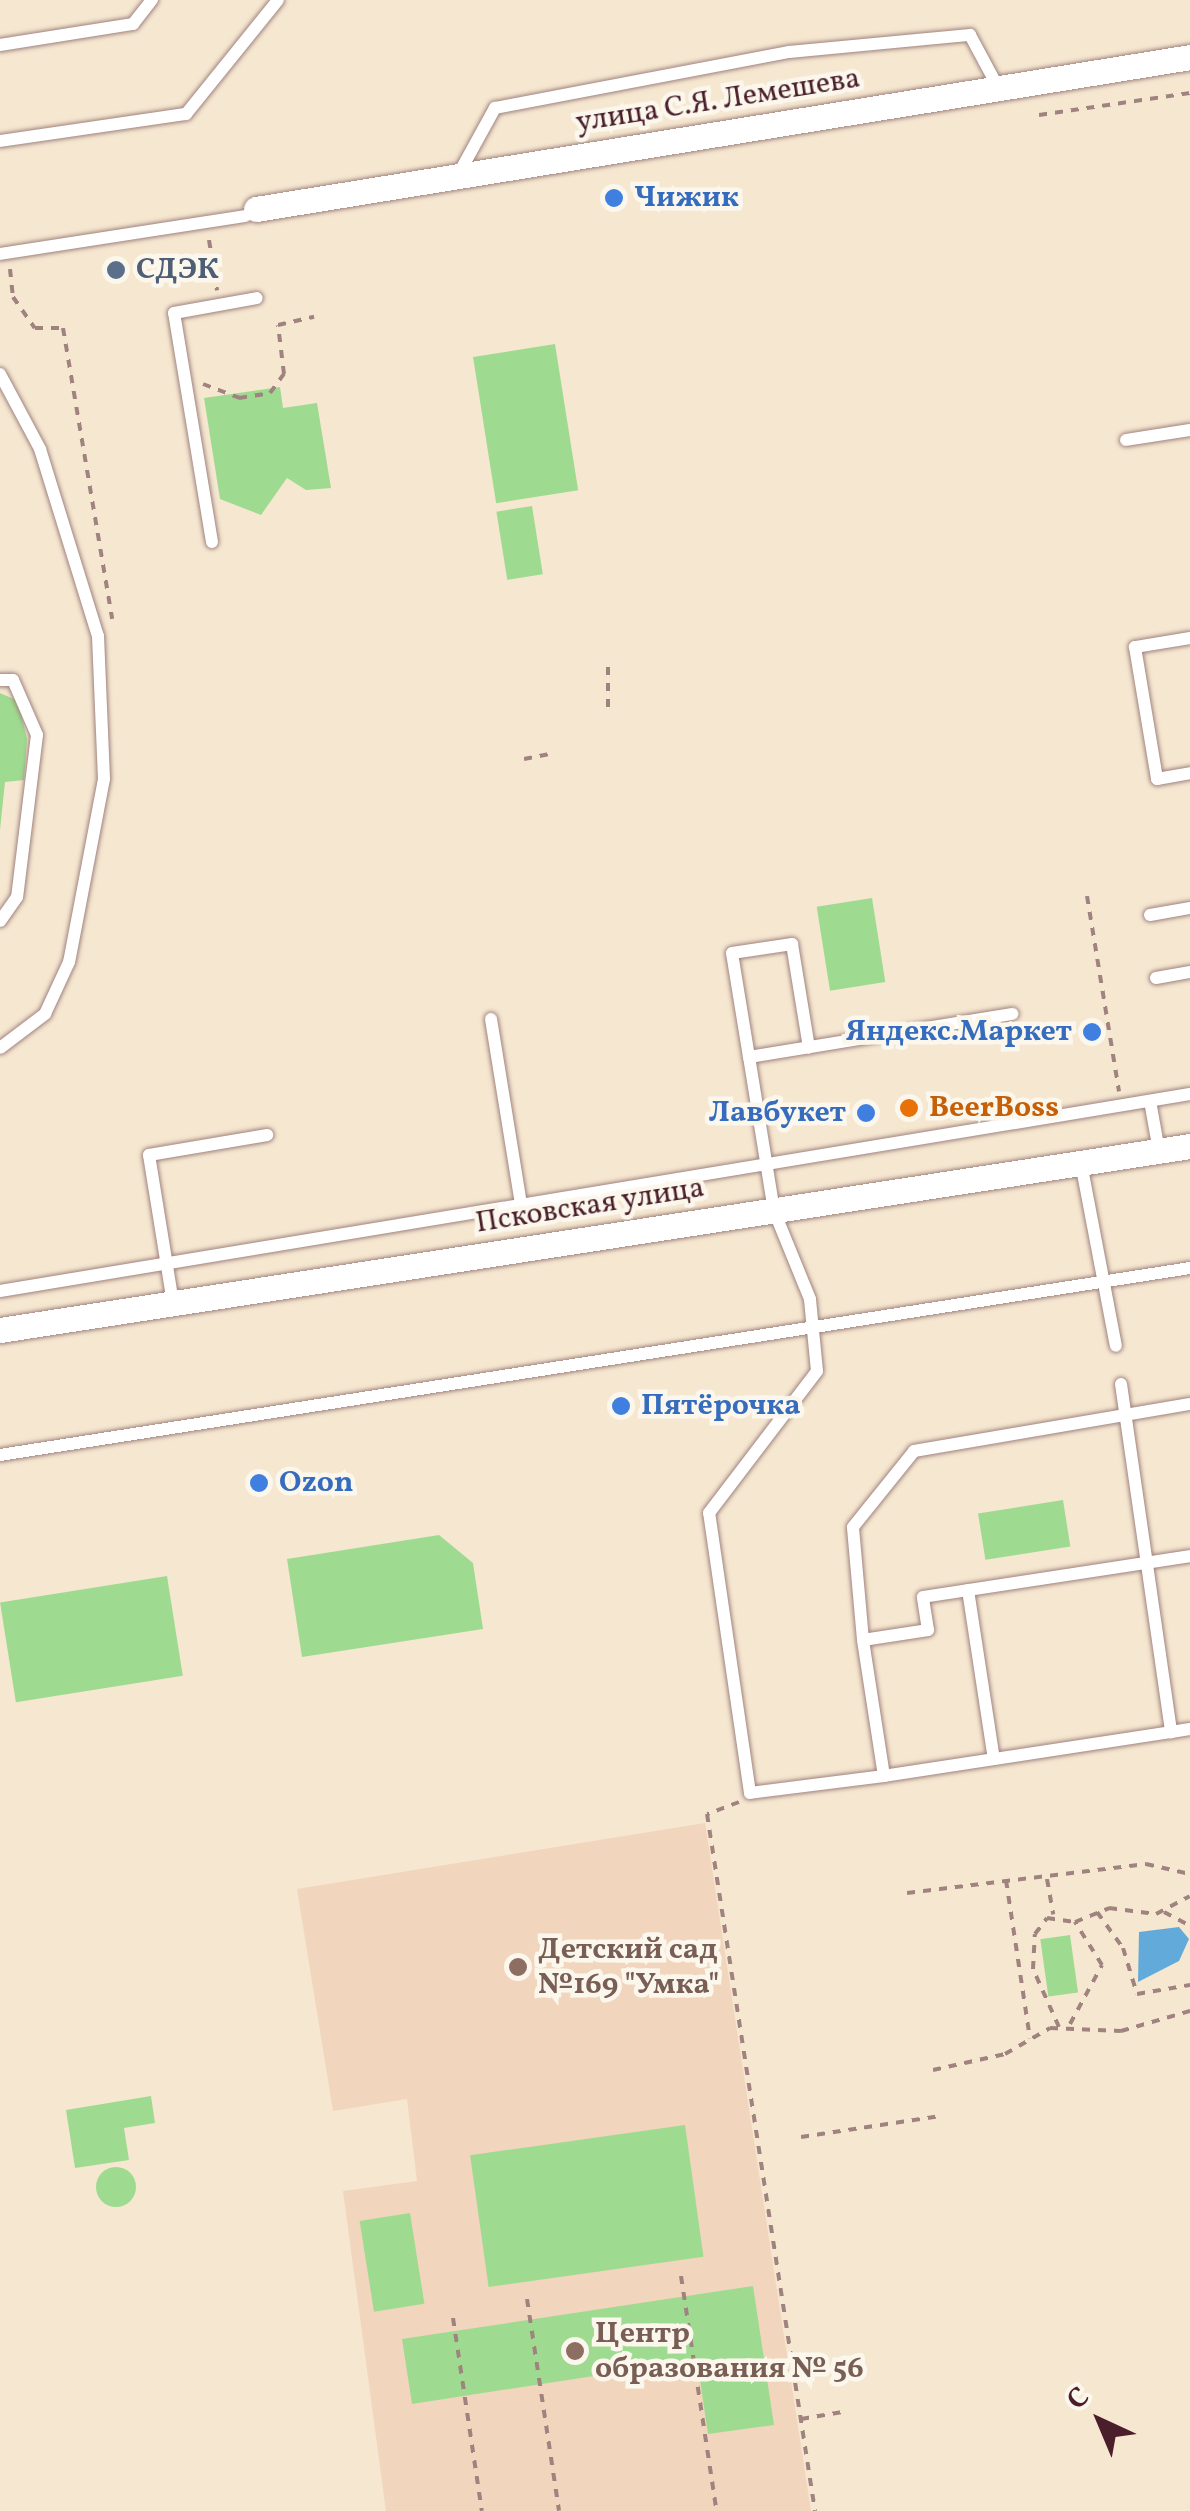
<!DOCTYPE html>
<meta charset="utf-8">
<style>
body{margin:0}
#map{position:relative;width:1190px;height:2511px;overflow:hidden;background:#f6e7d1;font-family:Vollkorn,serif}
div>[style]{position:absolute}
.built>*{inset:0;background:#f1d5bd}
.green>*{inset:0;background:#9edb90;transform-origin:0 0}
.round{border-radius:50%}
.water>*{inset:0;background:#62aad9}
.path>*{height:4px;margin-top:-2px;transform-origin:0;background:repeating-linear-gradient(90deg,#a0837e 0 8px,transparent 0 16px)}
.roads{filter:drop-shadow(0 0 2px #a0837e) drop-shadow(0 0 2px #a0837e)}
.lane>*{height:12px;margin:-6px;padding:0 6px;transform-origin:6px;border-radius:6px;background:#fff}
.street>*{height:25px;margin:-12.5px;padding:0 12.5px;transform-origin:12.5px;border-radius:12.5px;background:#fff}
.dots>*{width:28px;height:28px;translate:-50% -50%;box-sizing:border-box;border:5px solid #fbf7ec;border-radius:50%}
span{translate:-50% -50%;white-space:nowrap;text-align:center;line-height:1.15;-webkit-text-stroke:9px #fbf7ec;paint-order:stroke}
.street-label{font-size:30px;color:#4a1f2b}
.shop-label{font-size:30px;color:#366cbe;font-weight:700}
.left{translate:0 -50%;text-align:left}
.right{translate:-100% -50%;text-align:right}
.service-label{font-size:30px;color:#4e5e75;font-weight:700}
.food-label{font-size:30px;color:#c56008;font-weight:700}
.education-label{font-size:30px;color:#785e54;font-weight:700}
.north{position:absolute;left:1050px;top:2371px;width:100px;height:100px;-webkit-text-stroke:8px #fbf7ec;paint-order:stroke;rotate:316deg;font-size:28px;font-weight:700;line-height:40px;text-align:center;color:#4a1f2b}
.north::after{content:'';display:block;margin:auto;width:35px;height:45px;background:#4a1f2b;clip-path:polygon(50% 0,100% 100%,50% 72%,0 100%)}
</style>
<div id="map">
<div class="built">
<i style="clip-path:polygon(705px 1823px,811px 2511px,386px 2511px,343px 2191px,417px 2181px,407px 2099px,333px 2111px,297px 1889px)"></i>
</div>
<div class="green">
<i style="left:555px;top:344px;width:148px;height:83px;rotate:81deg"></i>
<i style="clip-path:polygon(280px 387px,283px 408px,317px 403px,331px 488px,306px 490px,287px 478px,261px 515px,220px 499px,204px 398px)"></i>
<i style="left:532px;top:506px;width:69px;height:36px;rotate:81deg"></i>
<i style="clip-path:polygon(0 693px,18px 701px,27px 739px,24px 780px,5px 782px,0 830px)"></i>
<i style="left:872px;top:898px;width:85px;height:56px;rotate:81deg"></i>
<i style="left:1063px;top:1500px;width:47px;height:86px;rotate:81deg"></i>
<i style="clip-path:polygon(439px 1535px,473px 1563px,483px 1629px,302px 1657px,287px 1559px)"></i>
<i style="left:167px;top:1576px;width:101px;height:169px;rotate:81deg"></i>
<i style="left:1070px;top:1935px;width:58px;height:30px;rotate:82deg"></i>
<i style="clip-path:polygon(151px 2096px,155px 2123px,124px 2128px,129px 2160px,75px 2168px,66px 2110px)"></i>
<i style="left:685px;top:2125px;width:133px;height:217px;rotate:82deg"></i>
<i class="round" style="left:96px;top:2167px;width:40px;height:40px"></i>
<i style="left:410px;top:2213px;width:92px;height:51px;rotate:81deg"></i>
<i style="clip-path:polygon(753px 2286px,774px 2425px,708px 2434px,697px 2360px,412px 2404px,402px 2339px)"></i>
</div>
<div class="water">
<i style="clip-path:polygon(1179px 1927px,1189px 1939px,1179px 1961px,1138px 1982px,1139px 1932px)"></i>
</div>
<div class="path">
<i style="left:1039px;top:115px;width:153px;rotate:-8.3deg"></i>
<i style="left:209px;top:240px;width:51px;rotate:80.9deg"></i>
<i style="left:10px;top:269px;width:28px;rotate:84deg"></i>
<i style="left:13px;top:297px;width:38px;rotate:55deg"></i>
<i style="left:35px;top:328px;width:28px"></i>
<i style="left:63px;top:328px;width:295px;rotate:80.4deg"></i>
<i style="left:203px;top:384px;width:39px;rotate:21deg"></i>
<i style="left:239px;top:398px;width:31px;rotate:-9deg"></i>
<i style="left:270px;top:393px;width:24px;rotate:-54deg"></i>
<i style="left:284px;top:374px;width:49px;rotate:-97deg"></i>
<i style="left:278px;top:325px;width:37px;rotate:-13deg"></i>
<i style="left:608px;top:707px;width:40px;rotate:-90deg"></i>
<i style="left:524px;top:759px;width:26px;rotate:-11deg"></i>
<i style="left:1087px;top:896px;width:198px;rotate:80.7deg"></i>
<i style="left:739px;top:1802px;width:34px;rotate:159deg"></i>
<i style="left:707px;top:1814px;width:705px;rotate:81.19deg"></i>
<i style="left:1047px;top:1879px;width:36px;rotate:80deg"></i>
<i style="left:1006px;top:1880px;width:160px;rotate:81.4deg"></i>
<i style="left:907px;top:1893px;width:241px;rotate:-6.9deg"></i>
<i style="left:1146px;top:1864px;width:45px;rotate:12.8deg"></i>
<i style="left:1097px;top:1912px;width:44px;rotate:54.2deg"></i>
<i style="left:1123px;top:1948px;width:48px;rotate:73.1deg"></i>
<i style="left:1137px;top:1994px;width:54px;rotate:-9.6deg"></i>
<i style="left:1164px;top:1912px;width:30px;rotate:28deg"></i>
<i style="left:1070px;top:2024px;width:67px;rotate:-61.5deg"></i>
<i style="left:1102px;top:1965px;width:51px;rotate:-122.1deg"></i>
<i style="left:1059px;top:2027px;width:64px;rotate:-114.1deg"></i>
<i style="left:1033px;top:1969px;width:35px;rotate:-87deg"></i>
<i style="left:1035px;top:1934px;width:20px;rotate:-53deg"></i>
<i style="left:1047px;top:1918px;width:28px;rotate:8deg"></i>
<i style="left:1075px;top:1922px;width:37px;rotate:-22deg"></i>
<i style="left:1109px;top:1908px;width:47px;rotate:7.3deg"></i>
<i style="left:1156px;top:1914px;width:38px;rotate:-28deg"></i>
<i style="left:933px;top:2070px;width:74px;rotate:-12.5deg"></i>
<i style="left:1005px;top:2054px;width:52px;rotate:-30deg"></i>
<i style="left:1050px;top:2028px;width:71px;rotate:2.4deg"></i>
<i style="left:1121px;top:2031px;width:72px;rotate:-16.2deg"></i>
<i style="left:801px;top:2137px;width:141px;rotate:-8.6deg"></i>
<i style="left:681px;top:2276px;width:235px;rotate:81.4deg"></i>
<i style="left:527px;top:2299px;width:214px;rotate:81.4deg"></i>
<i style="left:453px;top:2318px;width:195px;rotate:81.5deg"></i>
<i style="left:801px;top:2419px;width:42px;rotate:-9.7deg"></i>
</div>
<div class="roads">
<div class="lane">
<i style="left:0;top:45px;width:135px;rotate:-9deg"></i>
<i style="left:133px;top:24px;width:31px;rotate:-52deg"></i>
<i style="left:0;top:141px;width:188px;rotate:-8.3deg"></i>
<i style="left:186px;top:114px;width:146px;rotate:-51.1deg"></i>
<i style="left:457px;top:177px;width:79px;rotate:-61.2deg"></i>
<i style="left:495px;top:108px;width:299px;rotate:-10.8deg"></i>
<i style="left:789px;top:52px;width:182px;rotate:-5.4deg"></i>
<i style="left:970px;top:35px;width:61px;rotate:61.8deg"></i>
<i style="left:0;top:254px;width:248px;rotate:-8.8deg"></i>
<i style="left:0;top:374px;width:85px;rotate:61.9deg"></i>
<i style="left:40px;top:449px;width:196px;rotate:72.8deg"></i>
<i style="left:98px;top:636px;width:143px;rotate:87.6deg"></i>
<i style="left:104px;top:779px;width:186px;rotate:100.8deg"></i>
<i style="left:69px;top:962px;width:57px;rotate:114.8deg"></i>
<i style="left:45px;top:1014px;width:56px;rotate:142.9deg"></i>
<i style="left:1126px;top:440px;width:65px;rotate:-8.9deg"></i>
<i style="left:212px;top:542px;width:232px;rotate:-99.4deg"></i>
<i style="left:174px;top:313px;width:84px;rotate:-10.2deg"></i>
<i style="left:1190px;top:638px;width:56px;rotate:170.7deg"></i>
<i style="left:1135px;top:647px;width:134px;rotate:80.5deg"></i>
<i style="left:1157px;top:779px;width:34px;rotate:-10deg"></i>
<i style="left:0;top:680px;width:13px"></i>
<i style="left:13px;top:680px;width:60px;rotate:66.4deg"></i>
<i style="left:37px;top:735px;width:163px;rotate:97deg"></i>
<i style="left:17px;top:897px;width:29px;rotate:125deg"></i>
<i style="left:1150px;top:915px;width:41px;rotate:-9.9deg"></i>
<i style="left:1156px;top:978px;width:35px;rotate:-10deg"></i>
<i style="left:491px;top:1019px;width:188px;rotate:80.8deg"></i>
<i style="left:749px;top:1057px;width:105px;rotate:-99.3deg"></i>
<i style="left:732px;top:953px;width:61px;rotate:-8.5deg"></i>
<i style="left:792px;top:944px;width:105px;rotate:80.7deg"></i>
<i style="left:1150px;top:1101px;width:51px;rotate:79.8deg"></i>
<i style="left:1081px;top:1163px;width:186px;rotate:79.2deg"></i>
<i style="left:0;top:1291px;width:1206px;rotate:-9.4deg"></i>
<i style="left:173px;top:1303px;width:150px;rotate:-99.2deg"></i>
<i style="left:149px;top:1155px;width:120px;rotate:-9.6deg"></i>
<i style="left:1121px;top:1384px;width:352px;rotate:81.8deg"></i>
<i style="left:1171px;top:1732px;width:19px;rotate:-9deg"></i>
<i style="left:0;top:1455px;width:1205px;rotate:-8.93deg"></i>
<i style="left:968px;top:1590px;width:171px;rotate:81.3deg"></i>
<i style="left:863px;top:1640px;width:113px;rotate:-95.1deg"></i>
<i style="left:853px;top:1527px;width:97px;rotate:-51.2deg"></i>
<i style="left:914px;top:1451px;width:280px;rotate:-9.7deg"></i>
<i style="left:1171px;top:1732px;width:290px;rotate:171.3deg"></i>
<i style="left:884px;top:1776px;width:138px;rotate:-98.8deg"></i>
<i style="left:863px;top:1640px;width:66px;rotate:-8.7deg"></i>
<i style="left:928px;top:1630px;width:33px;rotate:-99deg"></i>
<i style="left:923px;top:1597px;width:270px;rotate:-8.7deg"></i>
<i style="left:884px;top:1776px;width:135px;rotate:172.8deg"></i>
<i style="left:750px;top:1793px;width:283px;rotate:-98.3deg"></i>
<i style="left:709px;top:1513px;width:178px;rotate:-52.7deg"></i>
<i style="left:817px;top:1371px;width:72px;rotate:-95.6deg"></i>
<i style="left:810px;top:1299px;width:95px;rotate:-112.2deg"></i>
<i style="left:774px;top:1211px;width:156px;rotate:-99.2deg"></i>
<i style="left:749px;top:1057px;width:267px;rotate:-9.3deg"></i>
</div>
<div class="street">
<i style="left:256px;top:209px;width:946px;rotate:-9.24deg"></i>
<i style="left:0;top:1330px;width:1204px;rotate:-8.79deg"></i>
</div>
</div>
<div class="dots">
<i style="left:614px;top:198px;background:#3f7fe0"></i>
<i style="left:116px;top:270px;background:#5c6f8a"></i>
<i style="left:1092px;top:1032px;background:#3f7fe0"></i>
<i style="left:909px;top:1108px;background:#e8710a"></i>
<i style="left:866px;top:1113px;background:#3f7fe0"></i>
<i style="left:621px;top:1406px;background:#3f7fe0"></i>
<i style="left:259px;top:1483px;background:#3f7fe0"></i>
<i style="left:518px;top:1967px;background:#8d6e63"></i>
<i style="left:575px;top:2351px;background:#8d6e63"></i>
</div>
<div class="street-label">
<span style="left:718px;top:101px;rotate:-9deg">улица С.Я. Лемешева</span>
<span style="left:590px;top:1206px;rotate:-9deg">Псковская улица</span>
</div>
<div class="shop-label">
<span class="left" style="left:634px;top:198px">Чижик</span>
<span class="right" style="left:1072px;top:1032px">Яндекс.Маркет</span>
<span class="right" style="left:846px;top:1113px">Лавбукет</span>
<span class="left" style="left:641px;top:1406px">Пятёрочка</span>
<span class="left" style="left:279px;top:1483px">Ozon</span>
</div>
<div class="service-label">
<span class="left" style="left:136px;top:270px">СДЭК</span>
</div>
<div class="food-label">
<span class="left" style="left:929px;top:1108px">BeerBoss</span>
</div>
<div class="education-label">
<span class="left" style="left:538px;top:1967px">Детский сад<br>№169 "Умка"</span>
<span class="left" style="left:595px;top:2351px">Центр<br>образования № 56</span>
</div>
<div class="north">С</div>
</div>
